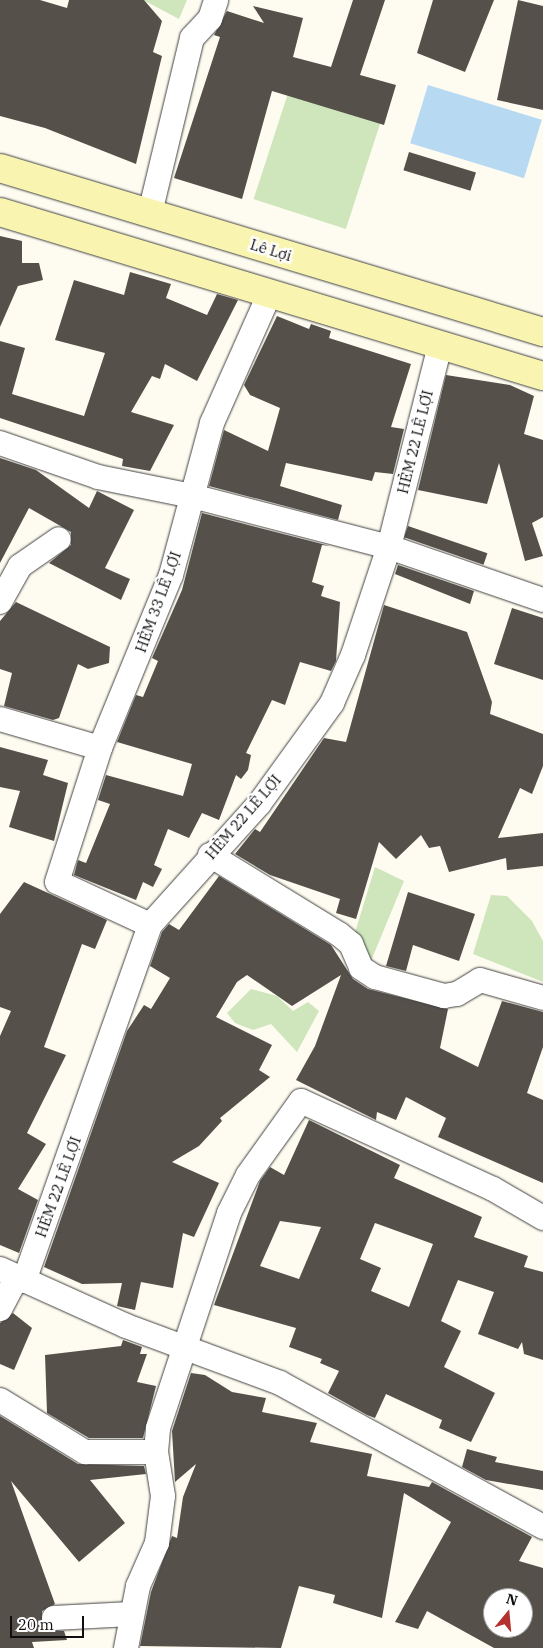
<!DOCTYPE html>
<meta charset="utf-8">
<style>
body{margin:0}
#map{position:relative;width:543px;height:1648px;overflow:hidden;background:#fefcf0;font-family:"IBM Plex Serif",serif}
div>[style]{position:absolute}
.green>*{inset:0;background:#cfe6bc;transform-origin:0 0}
.water>*{inset:0;background:#b8d9f2;transform-origin:0 0}
.building>*{inset:0;background:#56504b;transform-origin:0 0}
.roads{filter:drop-shadow(0 0 1px #414141) drop-shadow(0 0 1px #414141)}
.street>*{height:24px;margin:-12px;padding:0 12px;transform-origin:12px;border-radius:12px;background:#fff}
.secondary>*{height:28px;margin:-14px;padding:0 14px;transform-origin:14px;border-radius:14px;background:#f9f5b0}
span{translate:-50% -50%;white-space:nowrap;text-align:center;line-height:1.15;-webkit-text-stroke:5px #fff;paint-order:stroke}
.street-label{font-size:15px;color:#0e0e0e}
.north{position:absolute;left:483px;top:1588px;width:50px;height:50px;box-sizing:border-box;background:#fff;border:1px solid #9f9f9f;border-radius:50%;rotate:17deg;font-size:14px;font-weight:700;line-height:20px;text-align:center;color:#0e0e0e}
.north::after{content:'';display:block;margin:auto;width:18px;height:22px;background:#b43130;clip-path:polygon(50% 0,100% 100%,50% 72%,0 100%)}
.scale{position:absolute;left:10px;top:1616px;width:74px;height:22px;box-sizing:border-box;border:2px solid #0e0e0e;border-top:0;padding-left:6px;font-size:15px;line-height:18px;white-space:nowrap;color:#0e0e0e;-webkit-text-stroke:4px #fff;paint-order:stroke}
</style>
<div id="map">
<div class="green">
<i style="clip-path:polygon(143px 0,187px 0,179px 19px)"></i>
<i style="left:291px;top:84px;width:97px;height:121px;rotate:18deg"></i>
<i style="clip-path:polygon(375px 867px,404px 881px,371px 961px,353px 939px)"></i>
<i style="clip-path:polygon(491px 895px,507px 896px,532px 921px,543px 941px,543px 982px,473px 954px)"></i>
<i style="clip-path:polygon(251px 989px,277px 996px,293px 1011px,308px 1002px,319px 1011px,297px 1052px,271px 1024px,253px 1030px,235px 1023px,227px 1013px)"></i>
</div>
<div class="water">
<i style="left:428px;top:85px;width:119px;height:61px;rotate:17deg"></i>
</div>
<div class="building">
<i style="clip-path:polygon(0 0,40px 0,67px 8px,69px 0,144px 0,162px 21px,153px 52px,162px 56px,136px 164px,45px 128px,0 116px)"></i>
<i style="clip-path:polygon(353px 0,385px 0,360px 75px,396px 85px,384px 125px,272px 91px,242px 199px,174px 178px,220px 37px,214px 35px,227px 11px,264px 23px,253px 6px,303px 18px,293px 57px,331px 67px)"></i>
<i style="clip-path:polygon(433px 0,494px 0,465px 72px,417px 53px)"></i>
<i style="clip-path:polygon(518px 0,543px 6px,543px 110px,497px 100px)"></i>
<i style="left:409px;top:152px;width:70px;height:19px;rotate:17deg"></i>
<i style="clip-path:polygon(0 236px,22px 241px,22px 263px,39px 263px,43px 280px,18px 286px,0 327px)"></i>
<i style="clip-path:polygon(130px 272px,171px 284px,166px 298px,207px 315px,217px 294px,238px 300px,197px 381px,165px 364px,160px 379px,152px 376px,131px 412px,174px 425px,150px 471px,122px 466px,123px 459px,0 418px,0 341px,25px 348px,12px 394px,84px 416px,105px 353px,55px 340px,74px 280px,124px 295px)"></i>
<i style="clip-path:polygon(277px 316px,309px 329px,311px 324px,331px 331px,329px 338px,411px 364px,391px 427px,404px 429px,393px 474px,375px 472px,372px 481px,286px 463px,280px 486px,342px 505px,338px 520px,209px 486px,224px 430px,268px 451px,280px 408px,250px 395px,244px 385px)"></i>
<i style="clip-path:polygon(446px 375px,510px 385px,534px 396px,524px 434px,543px 440px,543px 517px,532px 523px,543px 556px,525px 561px,499px 463px,487px 504px,418px 490px)"></i>
<i style="clip-path:polygon(0 458px,36px 470px,89px 508px,97px 491px,134px 510px,105px 568px,130px 579px,121px 600px,49px 563px,71px 545px,71px 532px,29px 508px,0 563px)"></i>
<i style="clip-path:polygon(202px 513px,330px 546px,322px 545px,312px 582px,324px 586px,321px 596px,340px 602px,336px 661px,331px 671px,300px 662px,285px 705px,272px 700px,246px 753px,251px 755px,248px 770px,241px 779px,236px 775px,219px 820px,202px 813px,189px 838px,168px 829px,154px 865px,162px 869px,153px 887px,143px 882px,136px 900px,74px 875px,78px 860px,86px 863px,110px 804px,98px 800px,106px 775px,183px 796px,192px 764px,117px 742px,136px 695px,143px 697px,158px 661px,152px 658px,182px 590px)"></i>
<i style="left:408px;top:526px;width:84px;height:12px;rotate:19deg"></i>
<i style="clip-path:polygon(398px 565px,474px 591px,470px 604px,395px 574px)"></i>
<i style="clip-path:polygon(16px 602px,110px 647px,109px 663px,88px 669px,78px 664px,59px 718px,53px 720px,4px 706px,12px 673px,0 669px,0 621px)"></i>
<i style="clip-path:polygon(384px 605px,467px 632px,492px 702px,490px 714px,543px 734px,543px 766px,532px 794px,520px 788px,498px 838px,543px 833px,543px 866px,507px 870px,506px 858px,449px 872px,440px 846px,429px 848px,421px 835px,396px 859px,379px 842px,356px 919px,336px 913px,340px 899px,270px 875px,235px 854px,255px 829px,260px 832px,324px 738px,346px 742px)"></i>
<i style="clip-path:polygon(512px 608px,543px 618px,543px 680px,494px 664px)"></i>
<i style="clip-path:polygon(0 747px,48px 760px,43px 775px,68px 783px,54px 841px,9px 827px,20px 791px,0 787px)"></i>
<i style="clip-path:polygon(219px 876px,331px 945px,353px 979px,368px 989px,448px 1009px,440px 1048px,478px 1067px,502px 1001px,543px 1012px,543px 1047px,527px 1093px,543px 1100px,543px 1183px,438px 1137px,446px 1118px,406px 1097px,396px 1120px,377px 1112px,376px 1120px,296px 1080px,315px 1046px,341px 975px,292px 1006px,247px 975px,237px 982px,216px 1017px,272px 1045px,259px 1070px,270px 1077px,220px 1118px,222px 1121px,199px 1146px,172px 1162px,219px 1183px,194px 1237px,183px 1233px,173px 1288px,141px 1282px,135px 1310px,117px 1306px,122px 1283px,82px 1284px,44px 1267px,127px 1031px,144px 1005px,151px 1009px,170px 978px,150px 966px,162px 932px,169px 924px,179px 930px)"></i>
<i style="clip-path:polygon(24px 882px,107px 920px,95px 949px,82px 944px,44px 1047px,66px 1055px,27px 1133px,46px 1144px,18px 1189px,38px 1200px,19px 1253px,0 1245px,0 1036px,11px 1011px,0 1007px,0 914px)"></i>
<i style="clip-path:polygon(408px 892px,475px 914px,459px 961px,413px 945px,406px 971px,386px 966px)"></i>
<i style="clip-path:polygon(evenodd,309px 1120px,400px 1165px,394px 1178px,482px 1217px,474px 1237px,528px 1256px,524px 1267px,543px 1272px,543px 1360px,524px 1354px,522px 1342px,518px 1349px,478px 1334px,494px 1292px,458px 1280px,441px 1321px,461px 1331px,444px 1367px,495px 1393px,471px 1442px,439px 1428px,442px 1420px,386px 1394px,375px 1418px,367px 1415px,328px 1393px,339px 1371px,320px 1363px,322px 1359px,289px 1347px,296px 1328px,214px 1305px,260px 1181px,270px 1167px,284px 1175px,309px 1120px,280px 1221px,321px 1227px,299px 1279px,260px 1266px,280px 1221px,309px 1120px,375px 1223px,433px 1244px,409px 1307px,371px 1291px,381px 1268px,360px 1259px,375px 1223px)"></i>
<i style="clip-path:polygon(13px 1313px,32px 1328px,14px 1370px,0 1364px,0 1323px)"></i>
<i style="clip-path:polygon(123px 1340px,142px 1347px,140px 1354px,147px 1354px,137px 1382px,156px 1386px,143px 1438px,89px 1438px,47px 1413px,45px 1355px,121px 1346px)"></i>
<i style="clip-path:polygon(evenodd,191px 1373px,205px 1375px,232px 1392px,266px 1398px,262px 1412px,317px 1423px,310px 1442px,372px 1454px,367px 1476px,429px 1487px,432px 1482px,532px 1537px,519px 1561px,543px 1568px,543px 1648px,494px 1648px,427px 1611px,418px 1629px,395px 1622px,451px 1522px,404px 1493px,382px 1618px,333px 1603px,335px 1595px,299px 1586px,281px 1648px,140px 1646px,151px 1592px,172px 1536px,177px 1538px,183px 1497px,196px 1464px,175px 1482px,172px 1431px,191px 1373px,493px 1598px,523px 1598px,523px 1628px,493px 1628px,493px 1598px)"></i>
<i style="clip-path:polygon(0 1416px,78px 1464px,144px 1466px,146px 1474px,90px 1480px,125px 1523px,79px 1562px,11px 1481px,55px 1604px,42px 1611px,42px 1625px,48px 1630px,64px 1631px,67px 1640px,32px 1642px,34px 1648px,0 1648px)"></i>
<i style="clip-path:polygon(467px 1449px,497px 1457px,495px 1462px,543px 1471px,543px 1490px,486px 1480px,462px 1467px)"></i>
</div>
<div class="roads">
<div class="street">
<i style="left:150px;top:213px;width:180px;rotate:-76.5deg"></i>
<i style="left:192px;top:38px;width:26px;rotate:-47deg"></i>
<i style="left:210px;top:19px;width:20px;rotate:-72deg"></i>
<i style="left:0;top:443px;width:104px;rotate:19.1deg"></i>
<i style="left:98px;top:477px;width:96px;rotate:11.4deg"></i>
<i style="left:192px;top:496px;width:203px;rotate:14.5deg"></i>
<i style="left:389px;top:547px;width:163px;rotate:19deg"></i>
<i style="left:0;top:602px;width:41px;rotate:-60.9deg"></i>
<i style="left:20px;top:566px;width:47px;rotate:-34.7deg"></i>
<i style="left:0;top:719px;width:104px;rotate:16.2deg"></i>
<i style="left:210px;top:855px;width:151px;rotate:31.5deg"></i>
<i style="left:339px;top:934px;width:16px;rotate:40deg"></i>
<i style="left:351px;top:944px;width:26px;rotate:67deg"></i>
<i style="left:361px;top:968px;width:17px;rotate:33deg"></i>
<i style="left:375px;top:977px;width:72px;rotate:15.4deg"></i>
<i style="left:444px;top:996px;width:13px;rotate:-9deg"></i>
<i style="left:457px;top:994px;width:27px;rotate:-31deg"></i>
<i style="left:480px;top:980px;width:66px;rotate:15.9deg"></i>
<i style="left:150px;top:925px;width:102px;rotate:-155.2deg"></i>
<i style="left:57px;top:882px;width:141px;rotate:-72.2deg"></i>
<i style="left:100px;top:748px;width:187px;rotate:-67.7deg"></i>
<i style="left:171px;top:575px;width:157px;rotate:-74.9deg"></i>
<i style="left:212px;top:423px;width:140px;rotate:-66deg"></i>
<i style="left:0;top:1269px;width:138px;rotate:24.3deg"></i>
<i style="left:126px;top:1326px;width:164px;rotate:20.3deg"></i>
<i style="left:280px;top:1383px;width:300px;rotate:28.7deg"></i>
<i style="left:24px;top:1281px;width:378px;rotate:-70.5deg"></i>
<i style="left:150px;top:925px;width:163px;rotate:-48deg"></i>
<i style="left:259px;top:804px;width:125px;rotate:-54.1deg"></i>
<i style="left:332px;top:703px;width:52px;rotate:-66.4deg"></i>
<i style="left:353px;top:655px;width:114px;rotate:-71.6deg"></i>
<i style="left:389px;top:547px;width:208px;rotate:-75.8deg"></i>
<i style="left:0;top:1309px;width:36px;rotate:-62deg"></i>
<i style="left:0;top:1400px;width:100px;rotate:31.5deg"></i>
<i style="left:85px;top:1452px;width:71px"></i>
<i style="left:54px;top:1618px;width:77px;rotate:-3deg"></i>
<i style="left:126px;top:1648px;width:63px;rotate:-79deg"></i>
<i style="left:138px;top:1586px;width:47px;rotate:-66.2deg"></i>
<i style="left:157px;top:1543px;width:47px;rotate:-82.7deg"></i>
<i style="left:163px;top:1496px;width:45px;rotate:-99deg"></i>
<i style="left:156px;top:1452px;width:24px;rotate:-85deg"></i>
<i style="left:158px;top:1428px;width:226px;rotate:-71.7deg"></i>
<i style="left:229px;top:1213px;width:42px;rotate:-63.4deg"></i>
<i style="left:248px;top:1175px;width:91px;rotate:-54.4deg"></i>
<i style="left:301px;top:1101px;width:211px;rotate:24.6deg"></i>
<i style="left:493px;top:1189px;width:58px;rotate:30.1deg"></i>
</div>
<div class="secondary">
<i style="left:0;top:168px;width:567px;rotate:16.81deg"></i>
<i style="left:0;top:212px;width:567px;rotate:16.81deg"></i>
</div>
</div>
<div class="street-label">
<span style="left:271px;top:250px;rotate:17deg">Lê Lợi</span>
<span style="left:415px;top:442px;rotate:-76deg">HẺM 22 LÊ LỢI</span>
<span style="left:158px;top:602px;rotate:-70deg">HẺM 33 LÊ LỢI</span>
<span style="left:243px;top:817px;rotate:-49deg">HẺM 22 LÊ LỢI</span>
<span style="left:58px;top:1187px;rotate:-70deg">HẺM 22 LÊ LỢI</span>
</div>
<div class="north">N</div>
<div class="scale">20 m</div>
</div>
